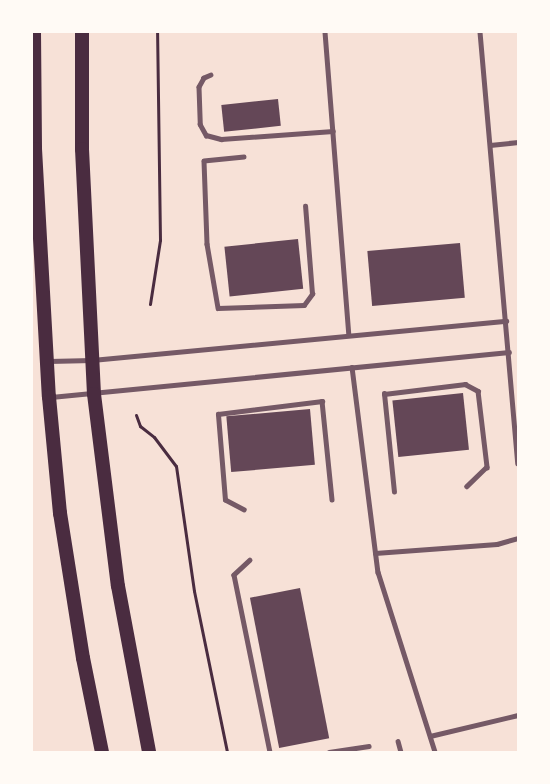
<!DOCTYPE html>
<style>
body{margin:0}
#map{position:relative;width:550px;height:784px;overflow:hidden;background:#f7e1d7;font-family:Commissioner,sans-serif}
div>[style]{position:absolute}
.building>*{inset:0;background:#644757;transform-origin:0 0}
.path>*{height:3px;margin:-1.5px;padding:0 1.5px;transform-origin:1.5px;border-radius:1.5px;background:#4a2c40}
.service>*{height:4.5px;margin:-2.25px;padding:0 2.25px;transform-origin:2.25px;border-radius:2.25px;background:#755966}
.primary>*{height:14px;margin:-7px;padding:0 7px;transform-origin:7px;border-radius:7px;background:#4a2c40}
span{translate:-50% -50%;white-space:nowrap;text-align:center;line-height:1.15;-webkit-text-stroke:4.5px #fffaf5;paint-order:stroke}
.frame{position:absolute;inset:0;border:33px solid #fffaf5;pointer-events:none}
</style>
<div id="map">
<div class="building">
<i style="left:278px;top:99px;width:27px;height:57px;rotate:84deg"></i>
<i style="left:298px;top:239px;width:50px;height:74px;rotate:84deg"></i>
<i style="left:460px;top:243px;width:55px;height:93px;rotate:85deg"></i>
<i style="left:463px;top:393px;width:57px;height:71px;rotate:84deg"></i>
<i style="left:310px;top:409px;width:56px;height:84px;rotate:85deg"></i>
<i style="left:300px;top:588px;width:153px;height:51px;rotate:79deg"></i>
</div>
<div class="path">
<i style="left:150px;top:304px;width:65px;rotate:-81.1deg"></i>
<i style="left:160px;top:240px;width:208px;rotate:-90.8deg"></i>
<i style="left:136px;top:415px;width:12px;rotate:70deg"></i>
<i style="left:140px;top:426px;width:18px;rotate:38deg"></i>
<i style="left:154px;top:437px;width:36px;rotate:53deg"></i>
<i style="left:176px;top:466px;width:126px;rotate:81.8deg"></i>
<i style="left:194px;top:591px;width:164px;rotate:78.4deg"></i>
</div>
<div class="service">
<i style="left:325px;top:32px;width:304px;rotate:85.5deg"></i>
<i style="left:480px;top:32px;width:433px;rotate:85deg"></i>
<i style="left:211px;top:75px;width:8px;rotate:157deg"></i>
<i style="left:204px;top:78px;width:10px;rotate:119deg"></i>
<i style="left:199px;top:87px;width:37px;rotate:88deg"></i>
<i style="left:200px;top:124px;width:13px;rotate:61deg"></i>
<i style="left:206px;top:135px;width:16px;rotate:15deg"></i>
<i style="left:221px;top:139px;width:112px;rotate:-4.1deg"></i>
<i style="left:490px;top:145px;width:28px;rotate:-6deg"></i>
<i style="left:244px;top:157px;width:40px;rotate:174.3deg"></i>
<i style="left:204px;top:161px;width:83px;rotate:87.9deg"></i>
<i style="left:207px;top:244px;width:65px;rotate:80.2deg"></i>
<i style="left:218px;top:308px;width:86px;rotate:-2deg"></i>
<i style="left:304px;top:305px;width:14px;rotate:-54deg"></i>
<i style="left:312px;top:294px;width:88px;rotate:-94.5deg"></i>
<i style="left:49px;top:361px;width:43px;rotate:-1.3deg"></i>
<i style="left:92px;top:360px;width:416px;rotate:-5.4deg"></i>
<i style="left:352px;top:367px;width:207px;rotate:82.8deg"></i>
<i style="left:378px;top:572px;width:189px;rotate:72.4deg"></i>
<i style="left:51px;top:397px;width:460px;rotate:-5.6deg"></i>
<i style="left:394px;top:492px;width:99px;rotate:-95.8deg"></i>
<i style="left:384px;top:394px;width:82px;rotate:-7deg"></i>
<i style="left:465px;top:384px;width:15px;rotate:28deg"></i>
<i style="left:478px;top:391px;width:77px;rotate:83.2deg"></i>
<i style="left:487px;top:467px;width:28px;rotate:136deg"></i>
<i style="left:244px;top:510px;width:21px;rotate:-152deg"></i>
<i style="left:225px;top:500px;width:86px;rotate:-94.7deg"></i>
<i style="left:218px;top:414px;width:105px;rotate:-7.1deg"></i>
<i style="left:322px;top:401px;width:99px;rotate:84.2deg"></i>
<i style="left:375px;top:553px;width:122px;rotate:-4.2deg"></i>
<i style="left:497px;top:544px;width:22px;rotate:-16deg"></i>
<i style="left:250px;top:560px;width:22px;rotate:137deg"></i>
<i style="left:234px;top:575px;width:181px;rotate:78.5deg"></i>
<i style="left:430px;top:736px;width:90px;rotate:-13.4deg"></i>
<i style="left:398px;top:741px;width:11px;rotate:75deg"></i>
<i style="left:329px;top:752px;width:40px;rotate:-8.5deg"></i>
</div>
<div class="primary">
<i style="left:34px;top:32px;width:117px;rotate:89.5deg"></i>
<i style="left:35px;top:149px;width:248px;rotate:86.8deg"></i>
<i style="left:49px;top:397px;width:117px;rotate:84.6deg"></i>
<i style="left:60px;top:513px;width:147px;rotate:81deg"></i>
<i style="left:83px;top:658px;width:96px;rotate:78.6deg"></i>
<i style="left:82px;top:32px;width:117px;rotate:90deg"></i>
<i style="left:82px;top:149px;width:245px;rotate:87.2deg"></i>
<i style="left:94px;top:394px;width:193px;rotate:82.9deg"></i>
<i style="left:118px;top:586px;width:169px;rotate:79.4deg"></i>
</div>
<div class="frame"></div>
</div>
